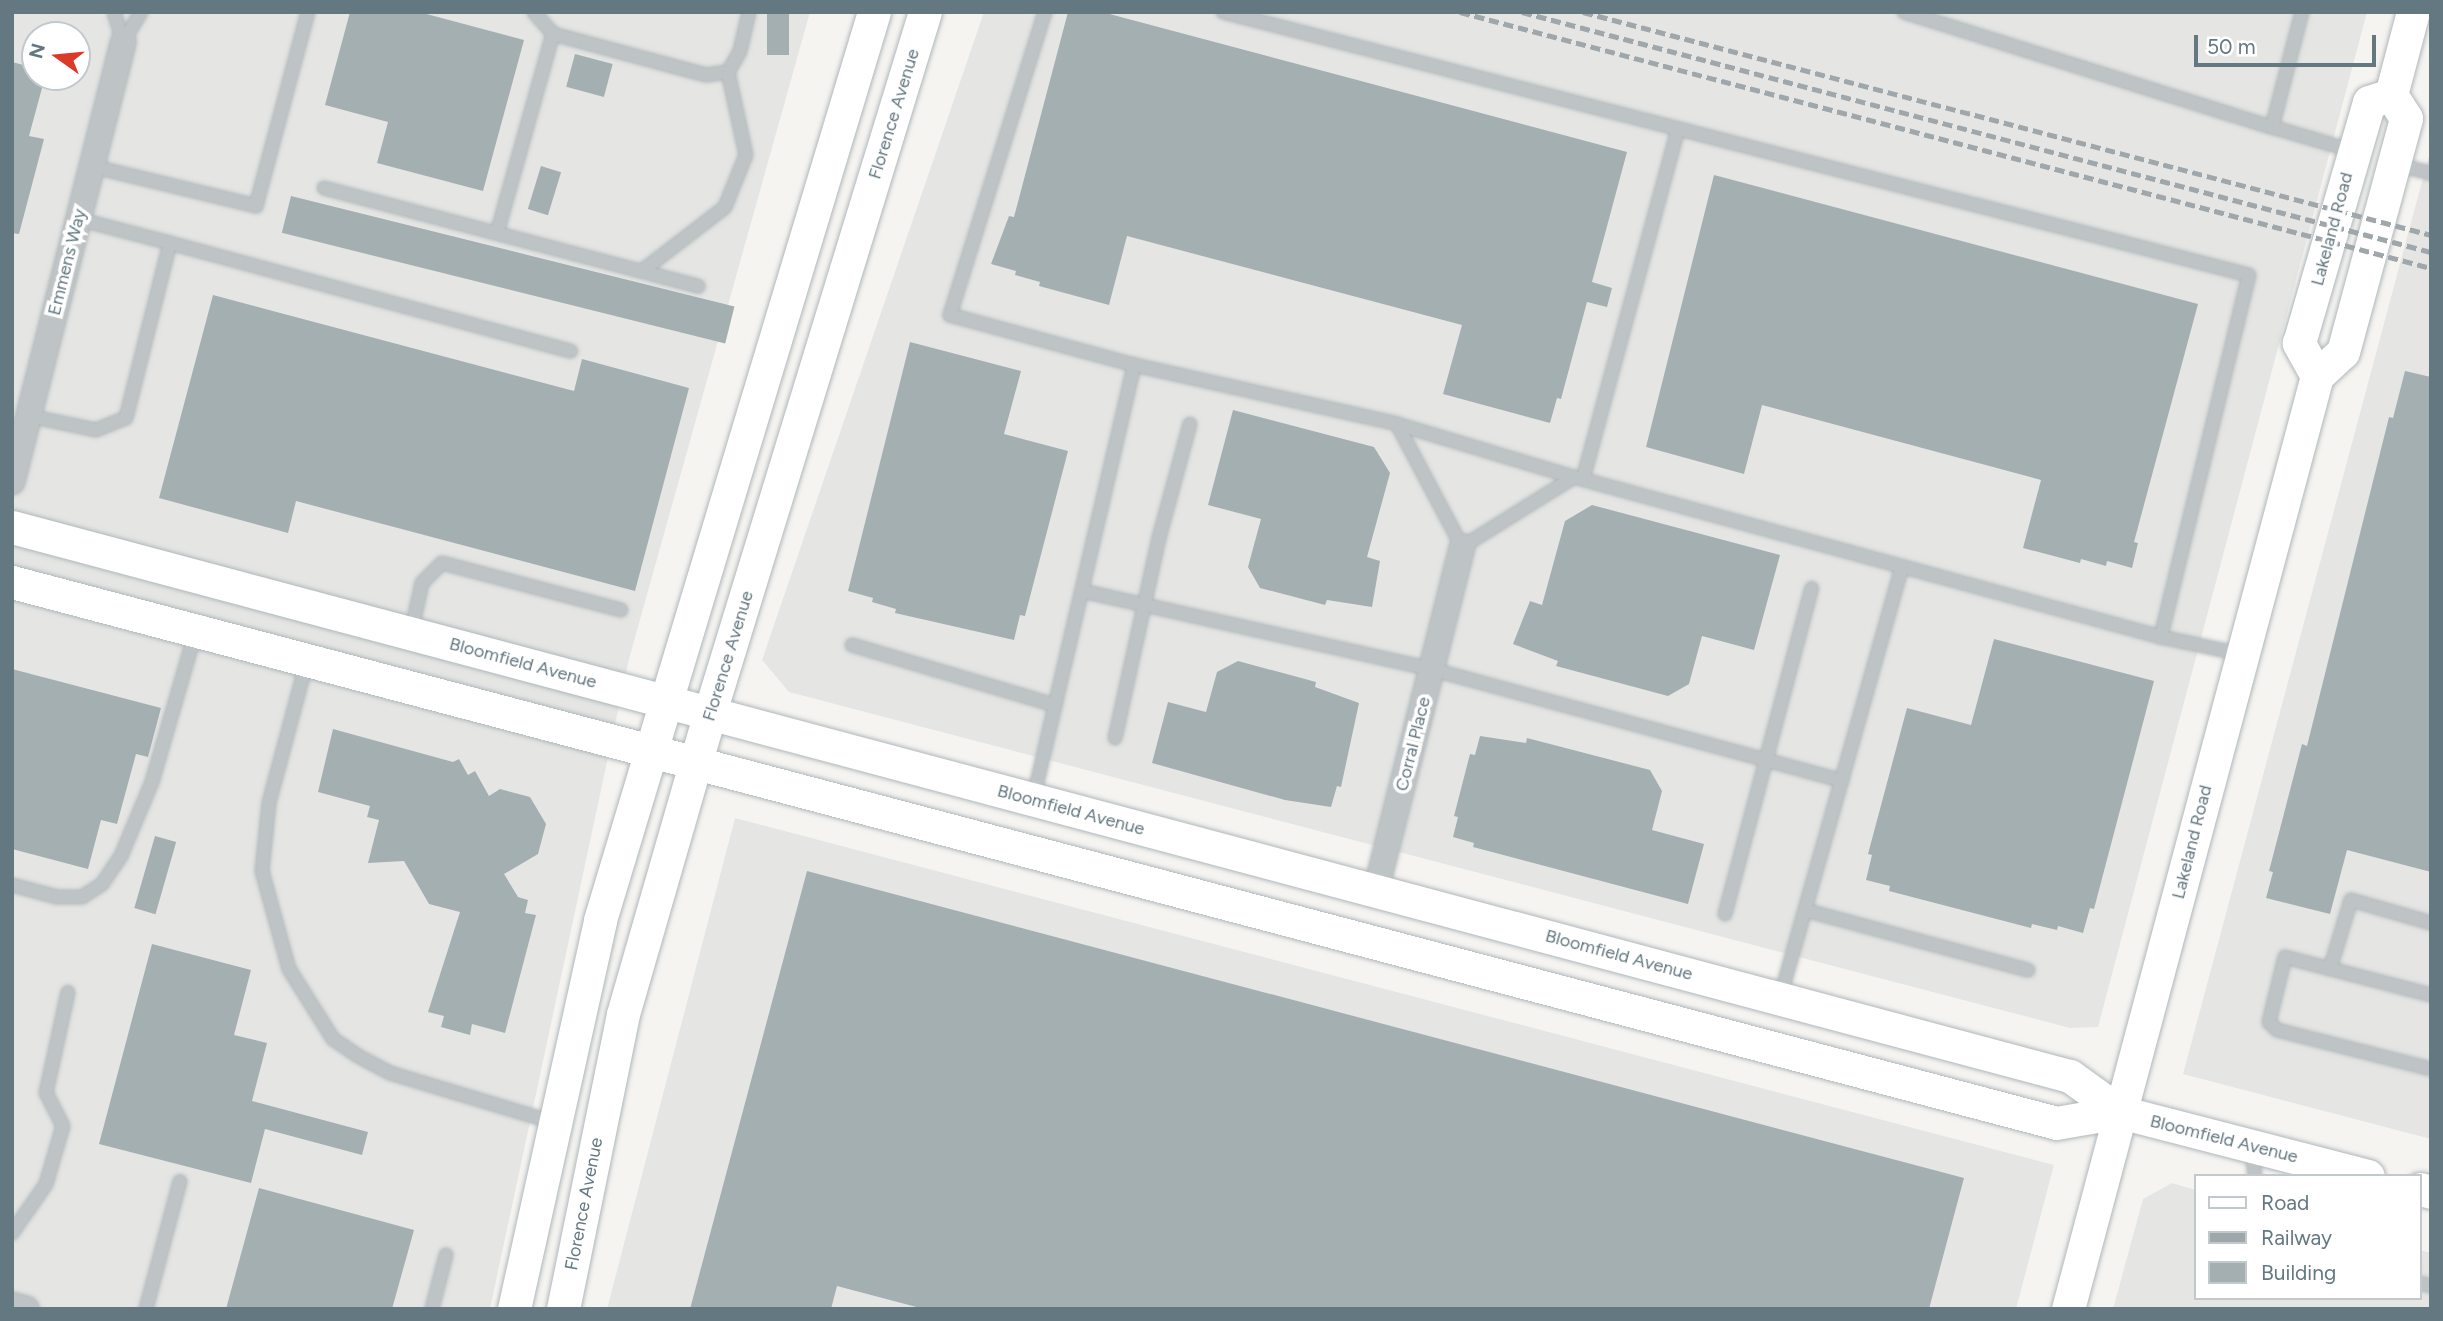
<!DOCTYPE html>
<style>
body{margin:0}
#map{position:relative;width:2443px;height:1321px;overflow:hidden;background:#f5f4f1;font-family:Figtree,sans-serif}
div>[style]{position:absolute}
.built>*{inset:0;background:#e5e6e4}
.building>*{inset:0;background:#a4afb2;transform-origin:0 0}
.roads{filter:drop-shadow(0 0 2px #b0b7ba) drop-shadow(0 0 2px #b0b7ba)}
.lane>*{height:12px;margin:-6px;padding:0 6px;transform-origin:6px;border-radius:6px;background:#bec3c5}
.street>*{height:24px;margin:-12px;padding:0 12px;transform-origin:12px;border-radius:12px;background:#bec3c5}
.secondary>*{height:33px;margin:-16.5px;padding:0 16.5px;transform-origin:16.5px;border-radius:16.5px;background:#fff}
.rail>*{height:5px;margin-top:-2.5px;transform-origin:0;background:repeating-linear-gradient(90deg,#9fa7aa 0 10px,transparent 0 15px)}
span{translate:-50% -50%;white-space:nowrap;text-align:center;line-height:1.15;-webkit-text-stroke:7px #fff;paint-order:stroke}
.street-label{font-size:18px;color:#647881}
.frame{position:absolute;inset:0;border:14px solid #647881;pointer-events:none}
.legend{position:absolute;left:2194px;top:1174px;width:228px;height:126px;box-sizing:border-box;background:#fff;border:2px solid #c1c9cd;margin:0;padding:9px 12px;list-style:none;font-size:21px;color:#647881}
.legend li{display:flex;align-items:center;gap:14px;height:35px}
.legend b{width:35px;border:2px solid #c1c9cd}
.north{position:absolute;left:21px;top:21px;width:70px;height:70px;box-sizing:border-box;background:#fff;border:2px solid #c1c9cd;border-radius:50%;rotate:285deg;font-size:19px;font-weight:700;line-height:28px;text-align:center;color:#647881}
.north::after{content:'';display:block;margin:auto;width:24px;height:32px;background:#dc3929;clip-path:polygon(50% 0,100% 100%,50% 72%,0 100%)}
.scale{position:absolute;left:2194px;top:35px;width:182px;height:32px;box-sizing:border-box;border:4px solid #647881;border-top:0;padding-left:9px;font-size:21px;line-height:24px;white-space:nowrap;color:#647881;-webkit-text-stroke:5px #fff;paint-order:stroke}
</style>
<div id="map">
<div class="built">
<i style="clip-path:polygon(evenodd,12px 12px,810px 12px,629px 659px,490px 1309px,12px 1309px,12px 12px,35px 35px,77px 35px,77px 77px,35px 77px,35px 35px)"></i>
<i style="clip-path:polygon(984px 12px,2367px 12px,2098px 1027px,2070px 1028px,789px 692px,762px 660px)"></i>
<i style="clip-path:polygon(2431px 148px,2431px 1139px,2183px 1074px)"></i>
<i style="clip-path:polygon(735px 818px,2054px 1165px,2016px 1309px,607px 1309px)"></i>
<i style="clip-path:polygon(2172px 1183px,2196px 1190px,2196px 1298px,2420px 1298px,2420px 1250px,2431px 1253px,2431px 1309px,2113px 1309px,2143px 1199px)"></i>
</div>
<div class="building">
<i style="clip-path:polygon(350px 12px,419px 12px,524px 40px,483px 191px,377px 163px,388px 122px,325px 105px)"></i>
<i style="left:767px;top:12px;width:22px;height:43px"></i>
<i style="clip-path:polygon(1068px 12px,1102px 12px,1627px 152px,1592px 282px,1612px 288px,1607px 307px,1587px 302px,1561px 399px,1557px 398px,1550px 423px,1443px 394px,1462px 325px,1127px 236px,1109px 305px,1039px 286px,1040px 282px,1015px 275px,1016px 271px,991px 264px,1009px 216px,1014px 217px)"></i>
<i style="left:575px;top:54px;width:39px;height:34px;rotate:15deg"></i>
<i style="clip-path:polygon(12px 62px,35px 68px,35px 77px,45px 77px,29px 136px,44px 139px,19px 234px,12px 233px)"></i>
<i style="left:541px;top:166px;width:21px;height:45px;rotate:17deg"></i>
<i style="clip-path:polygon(1714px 175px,2198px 304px,2134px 542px,2138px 543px,2132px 568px,2107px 561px,2106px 566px,2081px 559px,2080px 563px,2023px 548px,2041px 480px,1762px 405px,1744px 474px,1646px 447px)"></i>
<i style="left:291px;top:196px;width:457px;height:38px;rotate:14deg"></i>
<i style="clip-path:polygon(213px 295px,574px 391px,582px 359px,689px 388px,635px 591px,296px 501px,288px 533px,159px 498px)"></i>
<i style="clip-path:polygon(910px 342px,1021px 371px,1004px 434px,1068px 451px,1025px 616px,1020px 615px,1014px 640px,895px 613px,896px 609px,872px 602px,873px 598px,848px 591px)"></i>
<i style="clip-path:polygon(2405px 371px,2431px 377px,2431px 872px,2347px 850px,2330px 914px,2266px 898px,2273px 872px,2269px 871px,2302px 744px,2307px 746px,2389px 417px,2393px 418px)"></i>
<i style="clip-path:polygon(1233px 410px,1374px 447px,1390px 473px,1367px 557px,1380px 561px,1372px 607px,1327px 600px,1325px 605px,1260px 588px,1248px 567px,1261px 519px,1208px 505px)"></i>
<i style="clip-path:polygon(1592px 505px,1780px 555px,1754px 650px,1702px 636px,1689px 684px,1668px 696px,1556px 666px,1558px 661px,1513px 644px,1530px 601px,1542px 605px,1565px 521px)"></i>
<i style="clip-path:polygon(1994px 639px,2154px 681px,2094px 909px,2090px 908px,2083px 933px,2058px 926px,2057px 930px,2032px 924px,2031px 928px,1889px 891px,1890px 886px,1866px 880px,1872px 855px,1868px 854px,1907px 708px,1971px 725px)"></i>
<i style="clip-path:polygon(1238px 661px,1316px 682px,1315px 687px,1359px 703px,1341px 787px,1337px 786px,1331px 807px,1285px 800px,1152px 763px,1168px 702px,1206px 712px,1217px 672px)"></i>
<i style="clip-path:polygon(12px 669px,161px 708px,148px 757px,136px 754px,117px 824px,101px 820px,88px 869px,12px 849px)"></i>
<i style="clip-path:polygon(333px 729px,453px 762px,459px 759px,468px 775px,475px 771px,489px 796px,500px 789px,530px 797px,546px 824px,538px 854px,504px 874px,518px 897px,528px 900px,525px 913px,536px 915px,505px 1033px,472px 1024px,470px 1035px,441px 1027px,444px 1016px,428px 1012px,460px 912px,429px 904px,404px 861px,368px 863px,379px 820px,367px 817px,370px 806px,318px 792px)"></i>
<i style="clip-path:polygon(1480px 736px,1526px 743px,1527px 738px,1650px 770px,1662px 791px,1652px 830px,1704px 844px,1688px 904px,1473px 847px,1474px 843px,1453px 837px,1458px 817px,1454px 816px,1470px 754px,1475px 755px)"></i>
<i style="left:155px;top:836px;width:22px;height:75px;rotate:16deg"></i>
<i style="clip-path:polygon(807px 871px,1964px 1178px,1929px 1309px,924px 1309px,837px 1286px,831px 1309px,690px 1309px)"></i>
<i style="clip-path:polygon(152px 944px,251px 970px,234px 1035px,267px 1043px,252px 1101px,368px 1132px,362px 1155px,265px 1129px,251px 1183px,99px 1144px)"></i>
<i style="clip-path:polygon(259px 1188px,414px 1230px,392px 1309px,226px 1309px)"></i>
</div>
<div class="roads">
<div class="lane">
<i style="left:114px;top:12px;width:31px;rotate:73deg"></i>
<i style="left:534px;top:12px;width:29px;rotate:49deg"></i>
<i style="left:553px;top:34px;width:158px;rotate:15deg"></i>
<i style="left:706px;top:75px;width:22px;rotate:-8deg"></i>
<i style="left:728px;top:72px;width:24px;rotate:-60deg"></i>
<i style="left:740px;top:51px;width:40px;rotate:-77deg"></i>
<i style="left:1223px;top:12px;width:1059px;rotate:14.38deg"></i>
<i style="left:2249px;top:275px;width:373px;rotate:103.7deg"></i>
<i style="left:2161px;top:637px;width:81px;rotate:12.1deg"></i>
<i style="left:1904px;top:12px;width:386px;rotate:17.4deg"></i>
<i style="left:2302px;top:12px;width:119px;rotate:104.6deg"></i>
<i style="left:2272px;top:127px;width:84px;rotate:16.5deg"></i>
<i style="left:123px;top:42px;width:35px;rotate:-59deg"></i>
<i style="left:2394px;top:164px;width:38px;rotate:14deg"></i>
<i style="left:91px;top:166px;width:170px;rotate:13.6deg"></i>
<i style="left:256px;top:206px;width:201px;rotate:-75deg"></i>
<i style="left:324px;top:188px;width:387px;rotate:14.7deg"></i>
<i style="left:497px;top:233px;width:207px;rotate:-74.3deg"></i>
<i style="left:170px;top:243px;width:415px;rotate:15.1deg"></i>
<i style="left:642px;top:271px;width:105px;rotate:-37.6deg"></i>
<i style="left:725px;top:207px;width:56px;rotate:-68deg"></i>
<i style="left:746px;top:155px;width:85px;rotate:-102.2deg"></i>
<i style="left:1134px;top:365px;width:270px;rotate:12.6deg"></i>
<i style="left:1397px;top:424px;width:139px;rotate:62.1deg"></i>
<i style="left:1462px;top:547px;width:132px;rotate:-32deg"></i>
<i style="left:1574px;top:477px;width:608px;rotate:15.25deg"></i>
<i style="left:29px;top:416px;width:68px;rotate:11.8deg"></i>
<i style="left:96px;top:430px;width:32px;rotate:-22deg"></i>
<i style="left:126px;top:418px;width:180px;rotate:-75.9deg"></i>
<i style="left:170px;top:243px;width:95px;rotate:-165.4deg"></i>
<i style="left:1397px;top:424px;width:185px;rotate:16.7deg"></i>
<i style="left:1583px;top:479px;width:363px;rotate:-74.8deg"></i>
<i style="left:1082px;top:591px;width:358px;rotate:12.6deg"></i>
<i style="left:1431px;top:669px;width:426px;rotate:15.2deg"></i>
<i style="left:411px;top:633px;width:51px;rotate:-77.6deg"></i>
<i style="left:422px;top:583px;width:28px;rotate:-45deg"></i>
<i style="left:442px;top:563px;width:185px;rotate:14.7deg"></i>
<i style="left:852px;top:645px;width:212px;rotate:16.5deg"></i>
<i style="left:307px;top:661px;width:147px;rotate:105deg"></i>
<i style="left:269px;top:803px;width:68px;rotate:95.9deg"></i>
<i style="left:262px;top:871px;width:102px;rotate:74.6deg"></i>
<i style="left:289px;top:969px;width:83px;rotate:57.8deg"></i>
<i style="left:333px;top:1039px;width:30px;rotate:34deg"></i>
<i style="left:358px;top:1056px;width:36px;rotate:28deg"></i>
<i style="left:390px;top:1073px;width:169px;rotate:16.8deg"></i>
<i style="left:1115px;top:738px;width:205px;rotate:-77.6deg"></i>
<i style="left:1159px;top:538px;width:118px;rotate:-74.8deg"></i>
<i style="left:1033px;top:800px;width:447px;rotate:-76.9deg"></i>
<i style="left:1134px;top:365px;width:191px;rotate:-164.8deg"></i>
<i style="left:950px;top:315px;width:318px;rotate:-72.6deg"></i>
<i style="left:12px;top:885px;width:47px;rotate:14.9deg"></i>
<i style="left:57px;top:897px;width:25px"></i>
<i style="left:82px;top:897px;width:24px;rotate:-33deg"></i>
<i style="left:102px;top:884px;width:34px;rotate:-56deg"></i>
<i style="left:121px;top:856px;width:80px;rotate:-67.3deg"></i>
<i style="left:152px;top:782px;width:157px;rotate:-73.8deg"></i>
<i style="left:1805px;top:910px;width:231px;rotate:15.1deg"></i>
<i style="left:1725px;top:914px;width:337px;rotate:-75.1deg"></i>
<i style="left:2330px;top:969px;width:72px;rotate:-73.1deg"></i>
<i style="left:2351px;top:900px;width:83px;rotate:16deg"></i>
<i style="left:2431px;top:995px;width:151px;rotate:-165.4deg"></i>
<i style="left:2285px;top:957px;width:67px;rotate:103.8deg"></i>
<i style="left:2269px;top:1022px;width:11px;rotate:45deg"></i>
<i style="left:2277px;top:1030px;width:159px;rotate:14.2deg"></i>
<i style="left:1780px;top:998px;width:448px;rotate:-74.2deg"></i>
<i style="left:2252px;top:1149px;width:27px;rotate:84deg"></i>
<i style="left:12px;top:1233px;width:60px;rotate:-55.2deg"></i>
<i style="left:46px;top:1184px;width:60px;rotate:-73.7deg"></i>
<i style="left:63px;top:1126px;width:37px;rotate:-117deg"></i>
<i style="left:46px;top:1093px;width:103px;rotate:-77.7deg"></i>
<i style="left:2420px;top:1283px;width:11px;rotate:15deg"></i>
<i style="left:146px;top:1309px;width:132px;rotate:-75.1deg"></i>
<i style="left:432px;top:1309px;width:56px;rotate:-75.5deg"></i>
</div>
<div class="street">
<i style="left:12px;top:482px;width:454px;rotate:-75.8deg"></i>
<i style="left:1376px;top:890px;width:354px;rotate:-75.9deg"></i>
<i style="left:12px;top:1305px;width:15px;rotate:16deg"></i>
</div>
<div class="secondary">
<i style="left:2317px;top:376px;width:38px;rotate:-119deg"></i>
<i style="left:2299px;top:343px;width:251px;rotate:-73.8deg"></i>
<i style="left:2369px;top:102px;width:23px;rotate:-18deg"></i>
<i style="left:12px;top:527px;width:2130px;rotate:14.94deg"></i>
<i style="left:2070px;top:1076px;width:62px;rotate:35.8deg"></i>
<i style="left:2120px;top:1112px;width:256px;rotate:14.5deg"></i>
<i style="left:12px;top:582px;width:2114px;rotate:14.82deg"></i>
<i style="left:2056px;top:1123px;width:65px;rotate:-9.8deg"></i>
<i style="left:2420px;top:1189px;width:11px;rotate:15deg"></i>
<i style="left:514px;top:1309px;width:398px;rotate:-77.5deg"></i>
<i style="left:600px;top:920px;width:948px;rotate:-73.21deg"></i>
<i style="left:563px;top:1309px;width:301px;rotate:-78.5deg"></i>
<i style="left:623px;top:1014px;width:314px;rotate:-73.9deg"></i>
<i style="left:710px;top:712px;width:732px;rotate:-72.93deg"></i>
<i style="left:2068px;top:1309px;width:966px;rotate:-75.06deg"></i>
<i style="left:2317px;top:376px;width:35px;rotate:-43deg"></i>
<i style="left:2343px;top:352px;width:119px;rotate:-74.9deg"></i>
<i style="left:2374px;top:237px;width:123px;rotate:-74.9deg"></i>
<i style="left:2406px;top:118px;width:27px;rotate:-123deg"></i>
<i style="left:2391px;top:95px;width:86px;rotate:-75.2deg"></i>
</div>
</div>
<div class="rail">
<i style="left:1460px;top:12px;width:1004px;rotate:14.77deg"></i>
<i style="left:1522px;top:12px;width:940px;rotate:14.79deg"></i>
<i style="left:1583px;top:12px;width:877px;rotate:14.73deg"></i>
</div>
<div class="street-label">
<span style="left:894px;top:114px;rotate:-73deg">Florence Avenue</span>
<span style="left:2332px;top:229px;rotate:-75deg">Lakeland Road</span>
<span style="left:67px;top:262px;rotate:-76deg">Emmens Way</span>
<span style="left:728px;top:656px;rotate:-73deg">Florence Avenue</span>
<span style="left:523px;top:663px;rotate:15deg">Bloomfield Avenue</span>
<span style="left:1413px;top:744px;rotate:-76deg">Corral Place</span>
<span style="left:1071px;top:810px;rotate:15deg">Bloomfield Avenue</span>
<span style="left:2192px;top:842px;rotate:-76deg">Lakeland Road</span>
<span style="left:1619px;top:955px;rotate:15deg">Bloomfield Avenue</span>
<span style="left:2224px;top:1139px;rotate:14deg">Bloomfield Avenue</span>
<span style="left:584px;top:1204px;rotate:-79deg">Florence Avenue</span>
</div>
<div class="frame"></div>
<ul class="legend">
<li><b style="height:9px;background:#fff"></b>Road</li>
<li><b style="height:9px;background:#9fa7aa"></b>Railway</li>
<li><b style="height:19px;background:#a4afb2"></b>Building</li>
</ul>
<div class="north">N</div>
<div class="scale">50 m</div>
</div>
